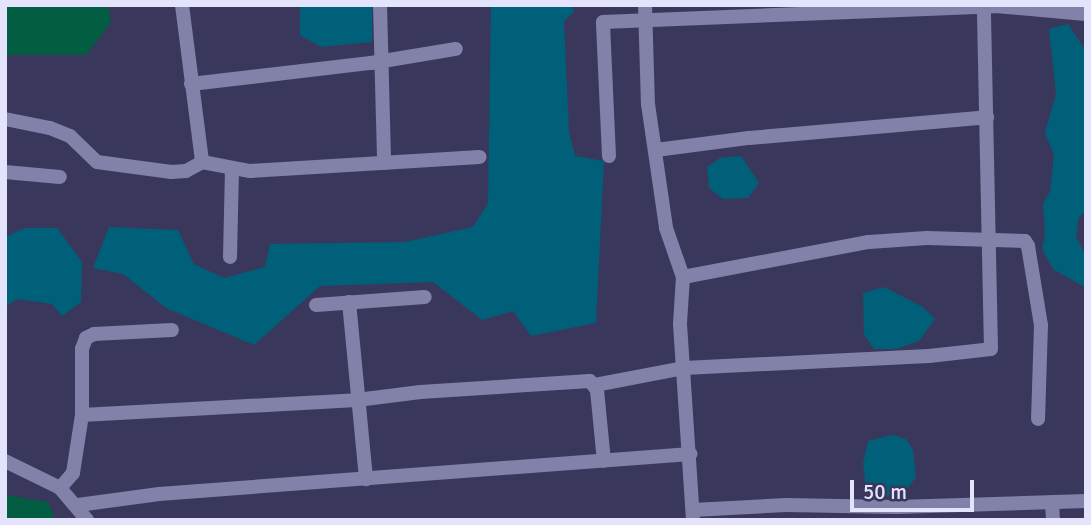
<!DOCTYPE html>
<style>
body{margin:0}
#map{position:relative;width:1091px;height:525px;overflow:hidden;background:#39385c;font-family:Signika,sans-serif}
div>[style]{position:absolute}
.green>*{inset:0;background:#035d42}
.water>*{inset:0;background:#005f79}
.street>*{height:14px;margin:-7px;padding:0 7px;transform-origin:7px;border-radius:7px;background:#8181aa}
span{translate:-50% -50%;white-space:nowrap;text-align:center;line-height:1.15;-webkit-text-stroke:5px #39385c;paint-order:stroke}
.frame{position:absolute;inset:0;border:7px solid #e3e4fb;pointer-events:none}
.scale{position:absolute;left:850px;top:480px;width:124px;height:32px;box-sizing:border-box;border:4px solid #e3e4fb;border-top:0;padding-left:9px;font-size:21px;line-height:24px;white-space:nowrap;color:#e3e4fb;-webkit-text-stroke:5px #39385c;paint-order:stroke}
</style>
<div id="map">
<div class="green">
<i style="clip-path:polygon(5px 5px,108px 5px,111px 22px,86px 55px,5px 55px)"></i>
<i style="clip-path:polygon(5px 495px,48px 502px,55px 520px,5px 520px)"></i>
</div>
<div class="water">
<i style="clip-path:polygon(300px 5px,372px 5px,372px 42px,321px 47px,300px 35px)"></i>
<i style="clip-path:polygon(491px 5px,573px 5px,574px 12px,564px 21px,569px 132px,575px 156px,604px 161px,596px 323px,531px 336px,513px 311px,482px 320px,433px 282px,320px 286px,254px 345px,166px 308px,123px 274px,93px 268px,109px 227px,178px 230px,194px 264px,224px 278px,265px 267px,270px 244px,405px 242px,473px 227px,488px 203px)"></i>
<i style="clip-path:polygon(1068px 24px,1086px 51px,1086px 211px,1079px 217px,1076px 237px,1086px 256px,1086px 288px,1053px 269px,1042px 249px,1045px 235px,1043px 204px,1050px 191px,1054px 155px,1045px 133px,1056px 94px,1049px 29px)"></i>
<i style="clip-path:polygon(741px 156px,759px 183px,748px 198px,723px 199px,709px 188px,707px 167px,720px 158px)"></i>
<i style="clip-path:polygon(25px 228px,57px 228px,82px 262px,81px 302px,62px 316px,52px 304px,17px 299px,5px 307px,5px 237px)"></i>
<i style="clip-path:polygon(884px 287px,923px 307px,935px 319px,919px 341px,896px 349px,874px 349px,864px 334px,863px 293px)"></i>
<i style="clip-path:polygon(892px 435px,906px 439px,913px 450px,916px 477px,902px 496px,881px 497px,866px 488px,863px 463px,868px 441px)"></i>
</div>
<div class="street">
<i style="left:182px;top:5px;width:158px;rotate:82.7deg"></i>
<i style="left:380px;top:5px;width:158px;rotate:88.5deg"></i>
<i style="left:645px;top:5px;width:99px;rotate:88.3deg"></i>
<i style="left:648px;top:104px;width:125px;rotate:81.7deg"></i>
<i style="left:666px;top:228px;width:52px;rotate:70.9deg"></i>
<i style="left:683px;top:277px;width:47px;rotate:93.7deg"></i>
<i style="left:680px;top:324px;width:196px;rotate:86.2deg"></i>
<i style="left:191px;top:84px;width:181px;rotate:-6.7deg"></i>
<i style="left:371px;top:63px;width:86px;rotate:-9.4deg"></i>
<i style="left:5px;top:119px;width:46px;rotate:11.3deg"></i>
<i style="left:50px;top:128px;width:22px;rotate:22deg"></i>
<i style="left:70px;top:136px;width:37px;rotate:44deg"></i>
<i style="left:97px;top:162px;width:75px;rotate:7.7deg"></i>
<i style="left:171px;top:172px;width:15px;rotate:-4deg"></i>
<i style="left:186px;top:171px;width:18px;rotate:-29deg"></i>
<i style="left:656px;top:150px;width:94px;rotate:-7.4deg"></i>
<i style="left:749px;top:138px;width:239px;rotate:-5deg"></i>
<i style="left:609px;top:156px;width:134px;rotate:-92.6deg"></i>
<i style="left:603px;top:22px;width:393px;rotate:-2.3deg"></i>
<i style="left:996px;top:6px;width:90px;rotate:5.1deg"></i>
<i style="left:202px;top:162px;width:49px;rotate:10.6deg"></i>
<i style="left:250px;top:171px;width:230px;rotate:-3.5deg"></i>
<i style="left:5px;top:172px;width:55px;rotate:5.2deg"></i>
<i style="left:230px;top:257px;width:88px;rotate:-88.7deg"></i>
<i style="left:683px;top:277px;width:189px;rotate:-10.7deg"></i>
<i style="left:869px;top:242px;width:58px;rotate:-3.9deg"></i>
<i style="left:927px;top:238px;width:98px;rotate:1.8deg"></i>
<i style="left:1025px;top:241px;width:6px;rotate:59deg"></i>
<i style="left:1028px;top:246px;width:80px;rotate:80.7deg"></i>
<i style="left:1041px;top:325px;width:94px;rotate:91.8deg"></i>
<i style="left:349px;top:302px;width:178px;rotate:84.5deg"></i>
<i style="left:316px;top:305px;width:109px;rotate:-4.2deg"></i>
<i style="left:595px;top:385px;width:91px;rotate:-10.8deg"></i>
<i style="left:684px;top:368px;width:245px;rotate:-2.8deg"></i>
<i style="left:929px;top:356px;width:62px;rotate:-6.4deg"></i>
<i style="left:991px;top:349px;width:343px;rotate:-91.2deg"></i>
<i style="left:82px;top:415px;width:275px;rotate:-3.1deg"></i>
<i style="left:357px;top:400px;width:64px;rotate:-7.2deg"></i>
<i style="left:420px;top:392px;width:170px;rotate:-3.7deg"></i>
<i style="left:590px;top:381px;width:11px;rotate:52deg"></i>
<i style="left:597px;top:390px;width:71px;rotate:84.4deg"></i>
<i style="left:5px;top:461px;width:61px;rotate:26.1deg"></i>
<i style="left:60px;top:488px;width:42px;rotate:49.8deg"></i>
<i style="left:60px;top:488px;width:20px;rotate:-49deg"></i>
<i style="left:73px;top:473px;width:59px;rotate:-81.2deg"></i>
<i style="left:82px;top:415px;width:66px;rotate:-90deg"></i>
<i style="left:82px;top:349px;width:12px;rotate:-70deg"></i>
<i style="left:86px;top:338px;width:9px;rotate:-27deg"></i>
<i style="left:94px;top:334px;width:78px;rotate:-2.9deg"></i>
<i style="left:1052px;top:502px;width:18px;rotate:87deg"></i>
<i style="left:78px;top:505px;width:82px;rotate:-7.7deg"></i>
<i style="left:159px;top:494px;width:533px;rotate:-4.31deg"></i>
<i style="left:693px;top:510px;width:93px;rotate:-3.1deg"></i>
<i style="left:786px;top:505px;width:111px;rotate:1deg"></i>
<i style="left:897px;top:507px;width:189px;rotate:-1.8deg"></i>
</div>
<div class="frame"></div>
<div class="scale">50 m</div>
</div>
